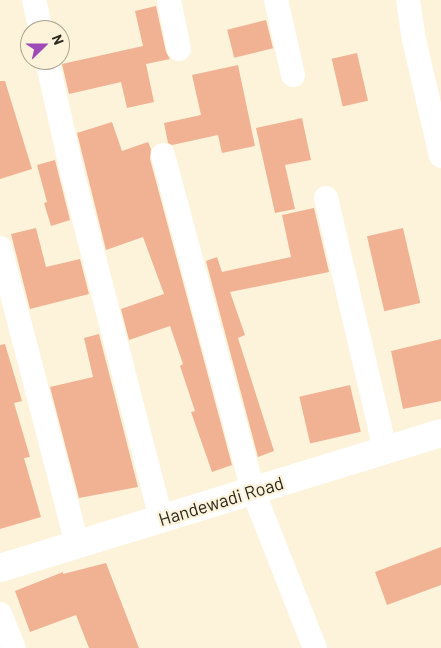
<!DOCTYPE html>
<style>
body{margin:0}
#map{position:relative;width:441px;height:648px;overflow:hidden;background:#fdf3db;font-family:Barlow,sans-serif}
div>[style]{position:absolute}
.building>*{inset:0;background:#f0b293;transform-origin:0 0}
.minor>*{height:24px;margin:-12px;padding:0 12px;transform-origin:12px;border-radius:12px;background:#fff}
.major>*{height:28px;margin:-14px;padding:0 14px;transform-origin:14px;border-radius:14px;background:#fff}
span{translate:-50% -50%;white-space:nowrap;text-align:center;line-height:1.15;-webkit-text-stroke:4.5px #fdf3db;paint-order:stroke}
.street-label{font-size:18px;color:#2b281f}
.north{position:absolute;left:20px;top:20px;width:50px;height:50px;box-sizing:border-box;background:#fdf3db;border:1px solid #a9a290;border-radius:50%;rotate:68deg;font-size:14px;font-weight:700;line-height:20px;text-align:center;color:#2b281f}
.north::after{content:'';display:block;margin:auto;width:18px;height:22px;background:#9e4bb9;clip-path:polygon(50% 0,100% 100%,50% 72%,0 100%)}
</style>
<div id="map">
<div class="building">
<i style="clip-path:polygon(156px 6px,166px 52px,170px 59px,146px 64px,154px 102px,127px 108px,121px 82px,69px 94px,62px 64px,143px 46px,135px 11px)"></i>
<i style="left:266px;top:20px;width:29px;height:40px;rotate:76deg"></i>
<i style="left:357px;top:53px;width:49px;height:26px;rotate:77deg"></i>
<i style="clip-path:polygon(238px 65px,255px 146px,222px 153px,218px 135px,172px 145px,168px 143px,164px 123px,201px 115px,192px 75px)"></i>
<i style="clip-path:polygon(0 81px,5px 81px,32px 169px,0 179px)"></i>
<i style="clip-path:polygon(302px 118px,311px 160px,285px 165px,295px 209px,275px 213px,256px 128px)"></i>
<i style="clip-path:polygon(112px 122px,122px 151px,148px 142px,151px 149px,150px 159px,232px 465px,212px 472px,191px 412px,195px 411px,180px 366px,183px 364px,170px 326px,129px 340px,121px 309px,164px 294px,143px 237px,106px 250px,77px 133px)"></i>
<i style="clip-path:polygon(55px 160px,70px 220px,51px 226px,44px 203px,47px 202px,37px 165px)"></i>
<i style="clip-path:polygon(314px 208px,329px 272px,230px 292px,245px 335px,238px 338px,274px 451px,258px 457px,206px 261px,217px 257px,222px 272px,291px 257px,282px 215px)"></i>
<i style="clip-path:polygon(36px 228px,46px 267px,80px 259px,89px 294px,30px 309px,11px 234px)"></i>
<i style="left:403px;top:228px;width:77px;height:37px;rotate:77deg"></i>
<i style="clip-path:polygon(99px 334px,138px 487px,79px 498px,50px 387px,93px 377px,84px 338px)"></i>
<i style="clip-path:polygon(441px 339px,441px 401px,403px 409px,391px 351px)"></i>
<i style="clip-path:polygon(5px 344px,22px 401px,14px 403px,30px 457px,24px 458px,41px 517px,0 529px,0 345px)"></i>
<i style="left:350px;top:385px;width:48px;height:52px;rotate:77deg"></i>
<i style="clip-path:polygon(441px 547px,441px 585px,387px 605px,375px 572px)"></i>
<i style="clip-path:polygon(106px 563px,139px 648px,89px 648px,76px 615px,30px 632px,15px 591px,63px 572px,63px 574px)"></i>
</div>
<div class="minor">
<i style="left:34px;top:0;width:31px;rotate:77deg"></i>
<i style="left:169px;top:0;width:50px;rotate:78.5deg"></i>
<i style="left:276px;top:0;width:77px;rotate:77.2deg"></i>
<i style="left:408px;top:0;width:40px;rotate:81.5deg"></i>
<i style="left:414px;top:40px;width:119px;rotate:76.9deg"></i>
<i style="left:47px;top:60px;width:115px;rotate:77.4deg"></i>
<i style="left:72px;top:172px;width:358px;rotate:75.6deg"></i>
<i style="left:163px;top:155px;width:348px;rotate:75deg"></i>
<i style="left:253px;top:491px;width:169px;rotate:68.5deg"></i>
<i style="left:326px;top:198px;width:259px;rotate:76.8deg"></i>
<i style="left:0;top:248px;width:306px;rotate:75.4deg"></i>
<i style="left:0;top:614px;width:37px;rotate:68deg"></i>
</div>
<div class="major">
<i style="left:0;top:568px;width:461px;rotate:-17deg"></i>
</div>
<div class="street-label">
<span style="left:221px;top:501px;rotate:-17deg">Handewadi Road</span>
</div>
<div class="north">N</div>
</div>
